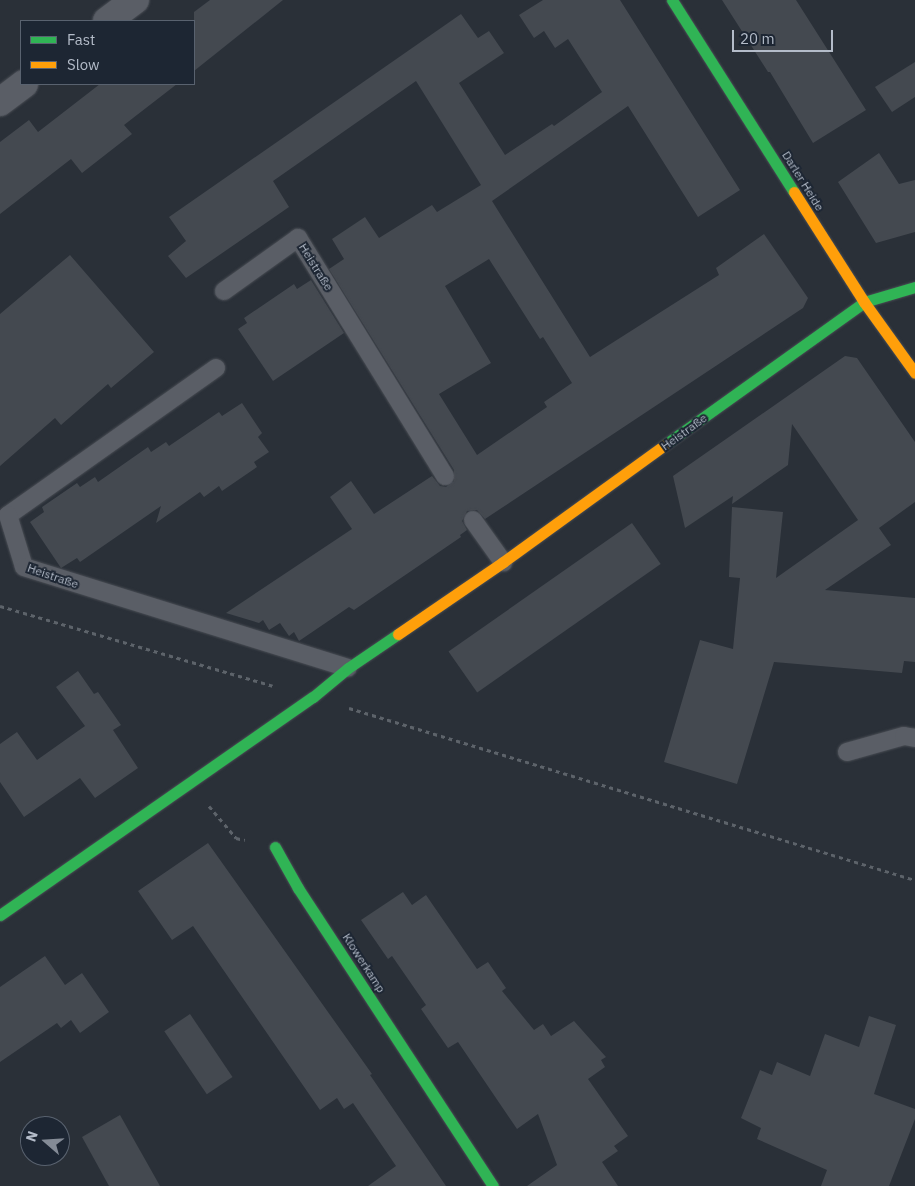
<!DOCTYPE html>
<meta charset="utf-8">
<style>
body{margin:0}
#map{position:relative;width:915px;height:1186px;overflow:hidden;background:#2a3038;font-family:"IBM Plex Sans",sans-serif}
div>[style]{position:absolute}
.building>*{inset:0;background:#444950;transform-origin:0 0}
.path>*{height:3px;margin-top:-1.5px;transform-origin:0;background:repeating-linear-gradient(90deg,#5d636a 0 4px,transparent 0 8px)}
.roads{filter:drop-shadow(0 0 1px #484c53) drop-shadow(0 0 1px #484c53)}
.lane>*{height:18px;margin:-9px;padding:0 9px;transform-origin:9px;border-radius:9px;background:#5a5e66}
.street>*{height:28px;margin:-14px;padding:0 14px;transform-origin:14px;border-radius:14px;background:#5a5e66}
.fast>*{height:11px;margin:-5.5px;padding:0 5.5px;transform-origin:5.5px;border-radius:5.5px;background:#30b455}
.slow>*{height:11px;margin:-5.5px;padding:0 5.5px;transform-origin:5.5px;border-radius:5.5px;background:#ff9f0a}
span{translate:-50% -50%;white-space:nowrap;text-align:center;line-height:1.15;-webkit-text-stroke:4px #1d2633;paint-order:stroke}
.street-label{font-size:12px;color:#b4bcc9}
.legend{position:absolute;left:20px;top:20px;width:175px;height:65px;box-sizing:border-box;background:#1d2633;border:1px solid #59626f;margin:0;padding:6px 9px;list-style:none;font-size:15px;color:#b4bcc9}
.legend li{display:flex;align-items:center;gap:10px;height:25px}
.legend b{width:25px;border:1px solid #59626f}
.north{position:absolute;left:20px;top:1116px;width:50px;height:50px;box-sizing:border-box;background:#1d2633;border:1px solid #59626f;border-radius:50%;rotate:289deg;font-size:14px;font-weight:700;line-height:20px;text-align:center;color:#b4bcc9}
.north::after{content:'';display:block;margin:auto;width:18px;height:22px;background:#848b96;clip-path:polygon(50% 0,100% 100%,50% 72%,0 100%)}
.scale{position:absolute;left:732px;top:30px;width:101px;height:22px;box-sizing:border-box;border:2px solid #b4bcc9;border-top:0;padding-left:6px;font-size:15px;line-height:18px;white-space:nowrap;color:#b4bcc9;-webkit-text-stroke:4px #1d2633;paint-order:stroke}
</style>
<div id="map">
<div class="building">
<i style="clip-path:polygon(210px 0,283px 0,194px 71px,194px 12px)"></i>
<i style="clip-path:polygon(evenodd,543px 0,620px 0,740px 190px,698px 217px,628px 106px,492px 201px,590px 357px,719px 275px,716px 268px,764px 234px,808px 298px,803px 308px,485px 519px,477px 510px,467px 511px,462px 521px,467px 530px,460px 535px,461px 537px,354px 610px,349px 607px,299px 641px,294px 632px,289px 636px,280px 623px,269px 630px,263px 620px,259px 623px,226px 613px,352px 529px,330px 497px,351px 481px,374px 514px,432px 476px,440px 486px,446px 487px,454px 481px,454px 470px,329px 269px,344px 259px,332px 239px,365px 217px,379px 238px,432px 205px,437px 212px,481px 185px,416px 81px,273px 181px,289px 207px,186px 278px,168px 256px,186px 241px,169px 217px,461px 14px,478px 38px,489px 31px,504px 53px,459px 83px,505px 155px,552px 124px,554px 126px,602px 92px,568px 39px,555px 48px,544px 31px,534px 38px,519px 15px,543px 0,489px 259px,540px 339px,543px 337px,572px 383px,544px 402px,547px 407px,477px 455px,439px 394px,491px 363px,445px 286px,489px 259px)"></i>
<i style="clip-path:polygon(722px 0,796px 0,866px 110px,813px 143px,770px 72px,768px 72px)"></i>
<i style="clip-path:polygon(915px 62px,915px 97px,892px 112px,875px 87px)"></i>
<i style="clip-path:polygon(100px 84px,177px 84px,124px 125px,132px 134px,82px 173px,71px 159px,0 214px,0 142px,29px 120px,38px 132px)"></i>
<i style="clip-path:polygon(879px 153px,899px 184px,915px 180px,915px 232px,876px 243px,838px 182px)"></i>
<i style="clip-path:polygon(70px 255px,154px 352px,111px 388px,108px 384px,61px 425px,55px 418px,0 466px,0 314px)"></i>
<i style="clip-path:polygon(311px 280px,344px 333px,273px 381px,238px 329px,247px 323px,244px 318px,294px 284px,297px 289px)"></i>
<i style="clip-path:polygon(845px 356px,857px 358px,915px 442px,915px 502px,879px 528px,891px 545px,825px 590px,915px 598px,915px 662px,904px 661px,902px 673px,774px 662px,737px 784px,664px 762px,700px 640px,733px 649px,740px 578px,729px 577px,732px 507px,783px 512px,776px 578px,858px 520px,792px 424px,788px 465px,732px 504px,733px 496px,685px 528px,673px 476px)"></i>
<i style="clip-path:polygon(242px 403px,262px 433px,258px 437px,269px 452px,254px 462px,257px 467px,222px 491px,219px 486px,204px 497px,200px 492px,156px 523px,161px 506px,80px 562px,77px 558px,61px 568px,30px 522px,44px 512px,42px 507px,77px 483px,80px 487px,95px 477px,98px 482px,148px 447px,151px 452px,166px 442px,169px 446px,219px 412px,222px 416px)"></i>
<i style="left:632px;top:523px;width:50px;height:224px;rotate:55deg"></i>
<i style="clip-path:polygon(78px 671px,94px 694px,98px 692px,121px 725px,113px 730px,138px 768px,95px 798px,80px 778px,24px 817px,0 782px,0 744px,17px 732px,37px 760px,85px 726px,56px 687px)"></i>
<i style="clip-path:polygon(208px 843px,372px 1074px,370px 1075px,446px 1186px,368px 1186px,396px 1166px,353px 1103px,344px 1109px,337px 1098px,320px 1110px,193px 926px,172px 940px,138px 891px)"></i>
<i style="clip-path:polygon(403px 892px,412px 905px,426px 895px,477px 969px,488px 962px,506px 988px,502px 991px,534px 1030px,543px 1024px,551px 1036px,574px 1021px,606px 1057px,601px 1060px,605px 1067px,588px 1079px,628px 1136px,614px 1146px,618px 1151px,602px 1162px,618px 1186px,527px 1186px,557px 1165px,538px 1114px,517px 1129px,458px 1042px,448px 1048px,421px 1009px,426px 1005px,392px 956px,388px 959px,361px 920px)"></i>
<i style="clip-path:polygon(45px 956px,65px 985px,82px 973px,109px 1012px,80px 1033px,71px 1020px,61px 1028px,57px 1023px,0 1062px,0 987px)"></i>
<i style="left:190px;top:1014px;width:76px;height:31px;rotate:56deg"></i>
<i style="clip-path:polygon(869px 1016px,896px 1025px,874px 1094px,915px 1109px,915px 1119px,889px 1186px,821px 1186px,827px 1170px,757px 1139px,761px 1128px,741px 1118px,760px 1070px,772px 1075px,777px 1062px,810px 1076px,825px 1034px,859px 1047px)"></i>
<i style="clip-path:polygon(120px 1115px,160px 1186px,109px 1186px,82px 1137px)"></i>
</div>
<div class="path">
<i style="left:0;top:606px;width:284px;rotate:16.3deg"></i>
<i style="left:349px;top:708px;width:592px;rotate:16.9deg"></i>
<i style="left:209px;top:806px;width:42px;rotate:49.8deg"></i>
<i style="left:236px;top:838px;width:9px;rotate:13deg"></i>
</div>
<div class="roads">
<div class="lane">
<i style="left:224px;top:291px;width:91px;rotate:-35.6deg"></i>
<i style="left:298px;top:238px;width:280px;rotate:58.3deg"></i>
<i style="left:216px;top:368px;width:255px;rotate:144.7deg"></i>
<i style="left:8px;top:515px;width:54px;rotate:72.9deg"></i>
<i style="left:24px;top:567px;width:339px;rotate:17.3deg"></i>
<i style="left:473px;top:520px;width:52px;rotate:54.5deg"></i>
<i style="left:847px;top:752px;width:59px;rotate:-15.7deg"></i>
<i style="left:904px;top:736px;width:11px;rotate:10deg"></i>
</div>
<div class="street">
<i style="left:107px;top:21px;width:35px;rotate:-37deg"></i>
<i style="left:0;top:102px;width:30px;rotate:-37deg"></i>
</div>
<div class="fast">
<i style="left:672px;top:0;width:227px;rotate:57.6deg"></i>
<i style="left:666px;top:444px;width:244px;rotate:-35.6deg"></i>
<i style="left:864px;top:302px;width:53px;rotate:-16.4deg"></i>
<i style="left:275px;top:847px;width:47px;rotate:60.7deg"></i>
<i style="left:298px;top:888px;width:356px;rotate:56.8deg"></i>
<i style="left:0;top:915px;width:381px;rotate:-34.9deg"></i>
<i style="left:313px;top:697px;width:45px;rotate:-39.6deg"></i>
<i style="left:348px;top:668px;width:60px;rotate:-34.2deg"></i>
</div>
<div class="slow">
<i style="left:794px;top:192px;width:130px;rotate:57.5deg"></i>
<i style="left:864px;top:302px;width:87px;rotate:54.3deg"></i>
<i style="left:398px;top:634px;width:127px;rotate:-34.4deg"></i>
<i style="left:503px;top:562px;width:201px;rotate:-35.9deg"></i>
</div>
</div>
<div class="street-label">
<span style="left:803px;top:181px;rotate:58deg">Darler Heide</span>
<span style="left:316px;top:267px;rotate:58deg">Heistraße</span>
<span style="left:684px;top:432px;rotate:-36deg">Heistraße</span>
<span style="left:53px;top:576px;rotate:19deg">Heistraße</span>
<span style="left:364px;top:963px;rotate:57deg">Klowerkamp</span>
</div>
<ul class="legend">
<li><b style="height:6px;background:#30b455"></b>Fast</li>
<li><b style="height:6px;background:#ff9f0a"></b>Slow</li>
</ul>
<div class="north">N</div>
<div class="scale">20 m</div>
</div>
